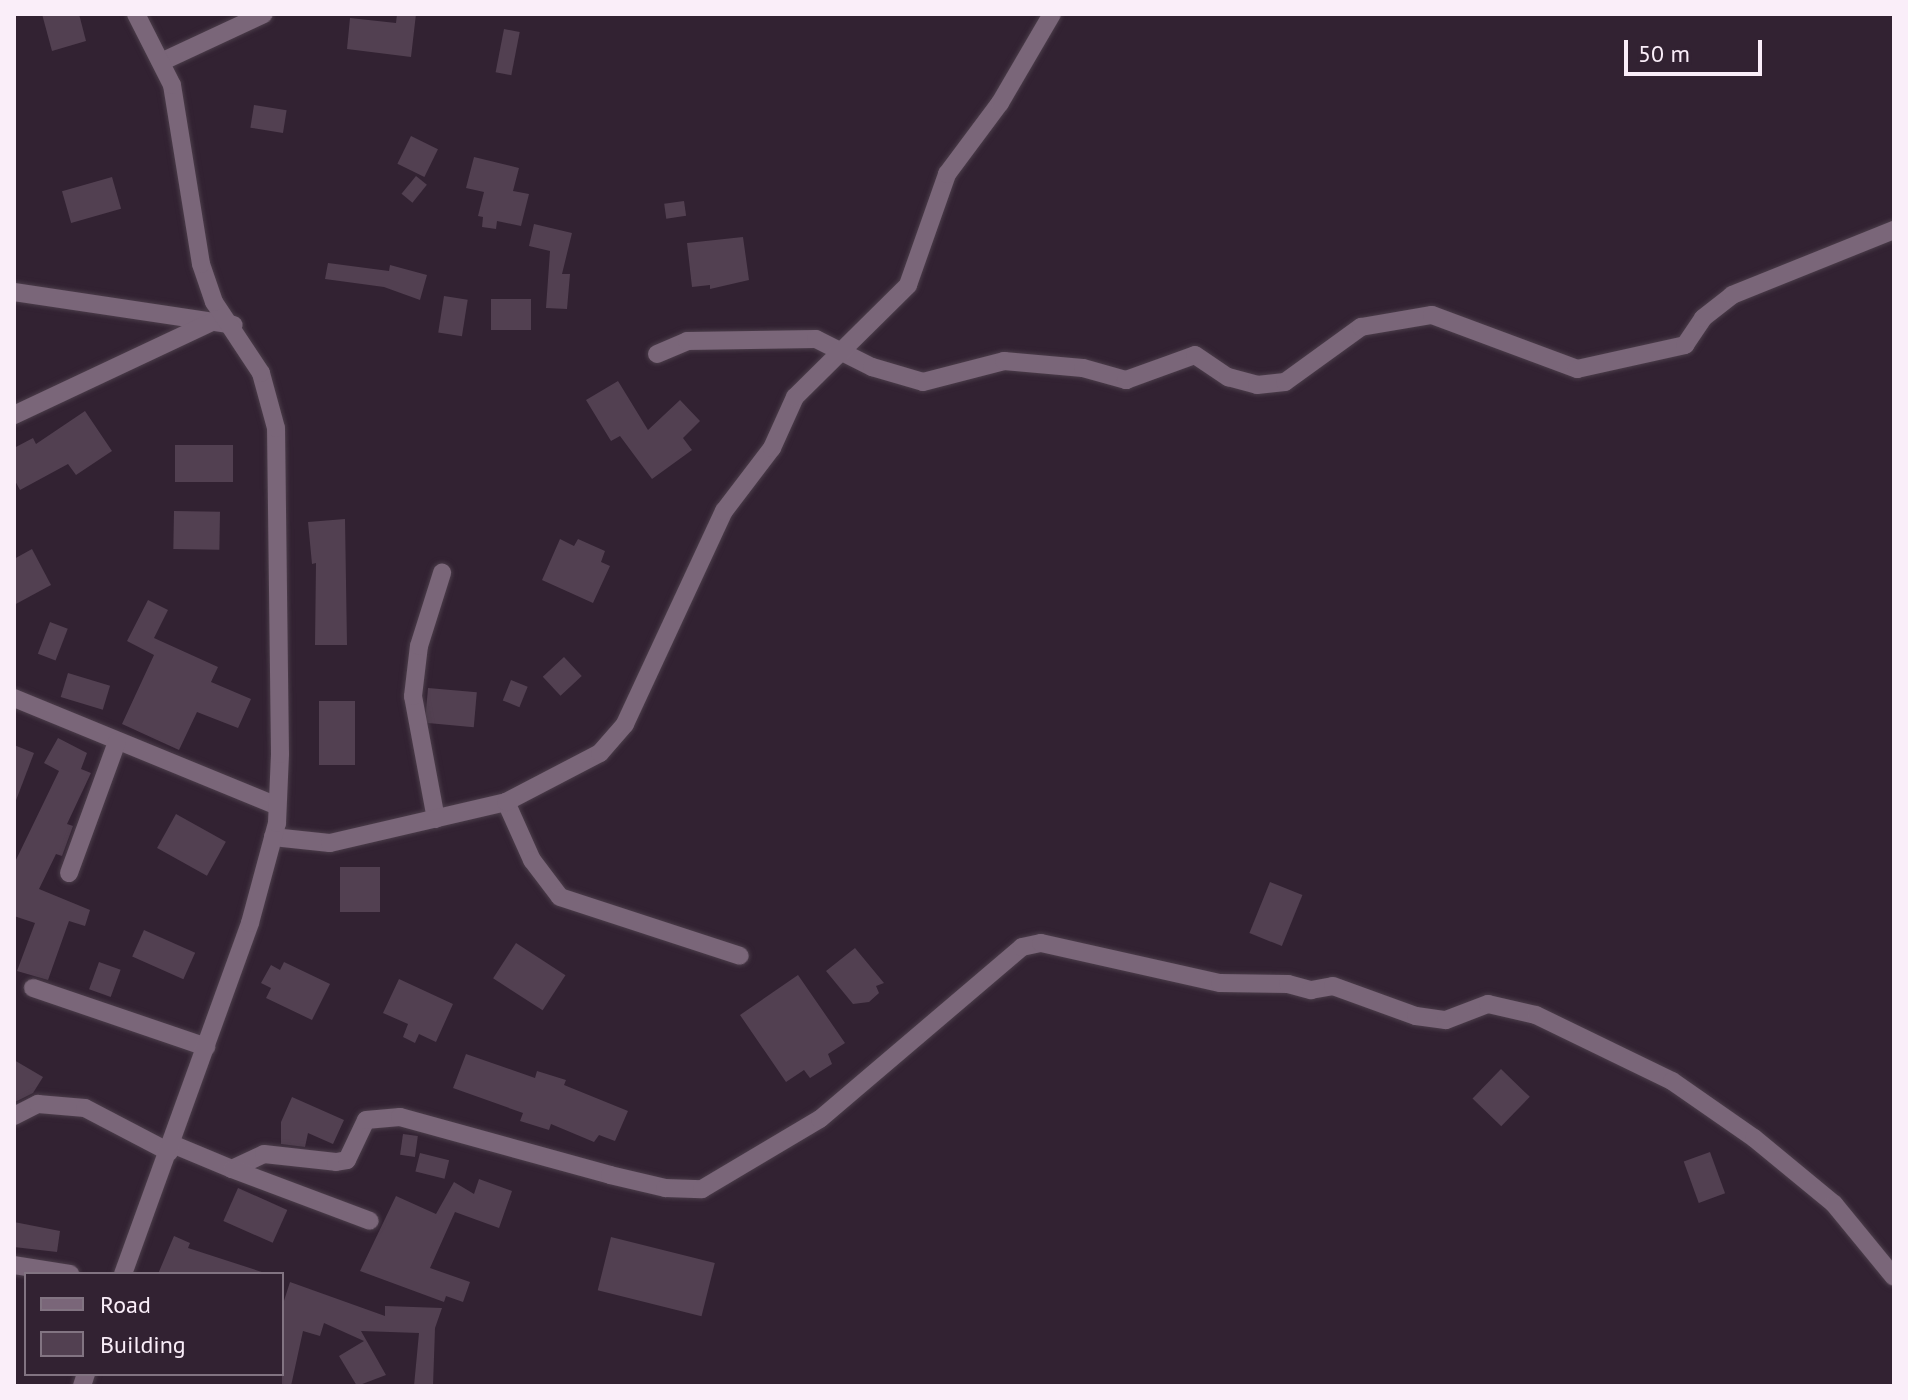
<!DOCTYPE html>
<style>
body{margin:0}
#map{position:relative;width:1908px;height:1400px;overflow:hidden;background:#322232;font-family:"PT Sans",sans-serif}
div>[style]{position:absolute}
.building>*{inset:0;background:#524051;transform-origin:0 0}
.roads{filter:drop-shadow(0 0 2px #4b3d4a) drop-shadow(0 0 2px #4b3d4a)}
.street>*{height:18px;margin:-9px;padding:0 9px;transform-origin:9px;border-radius:9px;background:#7a6679}
span{translate:-50% -50%;white-space:nowrap;text-align:center;line-height:1.15;-webkit-text-stroke:6px #322232;paint-order:stroke}
.frame{position:absolute;inset:0;border:16px solid #faeef9;pointer-events:none}
.legend{position:absolute;left:24px;top:1272px;width:260px;height:104px;box-sizing:border-box;background:#322232;border:2px solid #827482;margin:0;padding:10px 14px;list-style:none;font-size:24px;color:#faeef9}
.legend li{display:flex;align-items:center;gap:16px;height:40px}
.legend b{width:40px;border:2px solid #827482}
.scale{position:absolute;left:1624px;top:40px;width:138px;height:36px;box-sizing:border-box;border:4px solid #faeef9;border-top:0;padding-left:10px;font-size:24px;line-height:28px;white-space:nowrap;color:#faeef9;-webkit-text-stroke:6px #322232;paint-order:stroke}
</style>
<div id="map">
<div class="building">
<i style="clip-path:polygon(42px 14px,79px 14px,86px 41px,52px 51px)"></i>
<i style="clip-path:polygon(397px 14px,416px 14px,411px 57px,347px 49px,350px 18px,396px 23px)"></i>
<i style="left:504px;top:29px;width:16px;height:44px;rotate:11deg"></i>
<i style="left:254px;top:105px;width:33px;height:23px;rotate:9deg"></i>
<i style="left:411px;top:136px;width:30px;height:31px;rotate:26deg"></i>
<i style="clip-path:polygon(474px 157px,519px 168px,513px 191px,529px 194px,521px 226px,497px 221px,496px 229px,482px 227px,483px 217px,478px 216px,484px 192px,466px 188px)"></i>
<i style="left:416px;top:176px;width:14px;height:23px;rotate:39deg"></i>
<i style="left:112px;top:177px;width:33px;height:52px;rotate:74deg"></i>
<i style="left:684px;top:201px;width:15px;height:20px;rotate:82deg"></i>
<i style="clip-path:polygon(534px 224px,572px 233px,562px 274px,570px 274px,567px 309px,546px 308px,550px 251px,529px 246px)"></i>
<i style="clip-path:polygon(743px 237px,749px 280px,710px 289px,710px 285px,692px 287px,687px 243px)"></i>
<i style="clip-path:polygon(328px 263px,389px 271px,390px 265px,427px 275px,420px 300px,384px 287px,325px 279px)"></i>
<i style="left:444px;top:296px;width:24px;height:37px;rotate:9deg"></i>
<i style="left:491px;top:299px;width:40px;height:31px"></i>
<i style="clip-path:polygon(618px 381px,648px 430px,680px 400px,700px 421px,683px 438px,692px 450px,652px 479px,620px 436px,611px 441px,586px 400px)"></i>
<i style="clip-path:polygon(85px 411px,112px 451px,76px 475px,68px 464px,20px 490px,14px 479px,14px 448px,33px 438px,36px 444px)"></i>
<i style="left:175px;top:445px;width:58px;height:37px"></i>
<i style="left:174px;top:511px;width:46px;height:38px;rotate:1deg"></i>
<i style="clip-path:polygon(345px 519px,347px 645px,315px 645px,316px 563px,312px 564px,308px 522px)"></i>
<i style="clip-path:polygon(560px 539px,574px 546px,578px 539px,605px 551px,601px 562px,610px 566px,593px 603px,542px 580px)"></i>
<i style="clip-path:polygon(32px 549px,51px 585px,14px 605px,14px 559px)"></i>
<i style="clip-path:polygon(148px 600px,168px 610px,154px 638px,218px 667px,211px 682px,251px 699px,238px 728px,197px 712px,179px 750px,122px 724px,154px 655px,127px 641px)"></i>
<i style="left:50px;top:622px;width:19px;height:34px;rotate:21deg"></i>
<i style="left:564px;top:657px;width:26px;height:29px;rotate:47deg"></i>
<i style="left:68px;top:673px;width:44px;height:25px;rotate:17deg"></i>
<i style="left:511px;top:680px;width:18px;height:22px;rotate:22deg"></i>
<i style="left:428px;top:688px;width:49px;height:35px;rotate:5deg"></i>
<i style="left:319px;top:701px;width:36px;height:64px"></i>
<i style="clip-path:polygon(58px 738px,87px 753px,81px 769px,91px 773px,67px 824px,73px 826px,62px 856px,56px 854px,39px 889px,90px 910px,85px 926px,69px 921px,48px 980px,17px 971px,35px 923px,14px 916px,14px 864px,59px 771px,44px 763px)"></i>
<i style="clip-path:polygon(14px 745px,34px 753px,15px 803px,14px 803px)"></i>
<i style="left:176px;top:814px;width:57px;height:39px;rotate:29deg"></i>
<i style="left:340px;top:867px;width:40px;height:45px"></i>
<i style="left:1270px;top:882px;width:35px;height:55px;rotate:22deg"></i>
<i style="left:144px;top:930px;width:56px;height:29px;rotate:24deg"></i>
<i style="left:516px;top:943px;width:59px;height:42px;rotate:33deg"></i>
<i style="clip-path:polygon(855px 948px,884px 983px,876px 986px,879px 993px,869px 1002px,853px 1004px,826px 971px)"></i>
<i style="left:99px;top:962px;width:23px;height:29px;rotate:20deg"></i>
<i style="clip-path:polygon(284px 962px,330px 984px,312px 1020px,266px 998px,271px 988px,261px 983px,271px 965px,280px 970px)"></i>
<i style="clip-path:polygon(798px 975px,845px 1043px,828px 1054px,832px 1064px,810px 1078px,804px 1070px,786px 1082px,740px 1015px)"></i>
<i style="clip-path:polygon(399px 979px,453px 1004px,436px 1042px,419px 1034px,415px 1043px,403px 1037px,408px 1024px,383px 1013px)"></i>
<i style="clip-path:polygon(466px 1054px,535px 1078px,537px 1071px,566px 1080px,564px 1085px,628px 1111px,615px 1141px,599px 1135px,594px 1142px,551px 1124px,549px 1130px,520px 1121px,523px 1113px,453px 1088px)"></i>
<i style="clip-path:polygon(14px 1060px,43px 1077px,33px 1093px,15px 1102px)"></i>
<i style="left:1501px;top:1069px;width:40px;height:41px;rotate:44deg"></i>
<i style="clip-path:polygon(292px 1097px,344px 1120px,333px 1144px,308px 1133px,305px 1147px,281px 1144px,281px 1122px)"></i>
<i style="left:403px;top:1134px;width:15px;height:21px;rotate:8deg"></i>
<i style="left:1710px;top:1152px;width:44px;height:28px;rotate:70deg"></i>
<i style="left:420px;top:1153px;width:30px;height:19px;rotate:14deg"></i>
<i style="clip-path:polygon(479px 1179px,512px 1191px,499px 1228px,455px 1212px,430px 1268px,470px 1282px,463px 1302px,446px 1296px,444px 1302px,360px 1271px,396px 1196px,436px 1214px,454px 1182px,474px 1194px)"></i>
<i style="left:238px;top:1188px;width:54px;height:36px;rotate:24deg"></i>
<i style="clip-path:polygon(14px 1222px,60px 1231px,57px 1252px,14px 1247px)"></i>
<i style="clip-path:polygon(174px 1236px,190px 1243px,188px 1248px,268px 1274px,158px 1274px)"></i>
<i style="left:611px;top:1237px;width:107px;height:55px;rotate:14deg"></i>
<i style="clip-path:polygon(290px 1282px,385px 1316px,385px 1306px,442px 1308px,435px 1328px,433px 1386px,414px 1386px,419px 1333px,361px 1331px,386px 1375px,357px 1386px,339px 1356px,364px 1341px,324px 1323px,320px 1336px,303px 1331px,291px 1386px,282px 1386px,282px 1307px)"></i>
</div>
<div class="roads">
<div class="street">
<i style="left:163px;top:61px;width:111px;rotate:-25deg"></i>
<i style="left:14px;top:292px;width:222px;rotate:8.5deg"></i>
<i style="left:657px;top:354px;width:33px;rotate:-23deg"></i>
<i style="left:687px;top:341px;width:129px;rotate:-0.9deg"></i>
<i style="left:816px;top:339px;width:63px;rotate:26.6deg"></i>
<i style="left:872px;top:367px;width:53px;rotate:16.4deg"></i>
<i style="left:923px;top:382px;width:84px;rotate:-14.5deg"></i>
<i style="left:1004px;top:361px;width:79px;rotate:5.1deg"></i>
<i style="left:1083px;top:368px;width:45px;rotate:15.6deg"></i>
<i style="left:1126px;top:380px;width:73px;rotate:-19.9deg"></i>
<i style="left:1195px;top:355px;width:40px;rotate:34deg"></i>
<i style="left:1228px;top:377px;width:30px;rotate:15deg"></i>
<i style="left:1257px;top:385px;width:28px;rotate:-6deg"></i>
<i style="left:1285px;top:382px;width:94px;rotate:-35.9deg"></i>
<i style="left:1361px;top:327px;width:72px;rotate:-9.6deg"></i>
<i style="left:1432px;top:315px;width:155px;rotate:20.4deg"></i>
<i style="left:1577px;top:369px;width:111px;rotate:-12.5deg"></i>
<i style="left:1685px;top:345px;width:32px;rotate:-56deg"></i>
<i style="left:1703px;top:318px;width:37px;rotate:-38deg"></i>
<i style="left:1732px;top:295px;width:175px;rotate:-21.9deg"></i>
<i style="left:14px;top:415px;width:219px;rotate:-25.2deg"></i>
<i style="left:14px;top:698px;width:284px;rotate:22.3deg"></i>
<i style="left:506px;top:802px;width:64px;rotate:65.9deg"></i>
<i style="left:532px;top:860px;width:46px;rotate:52.9deg"></i>
<i style="left:560px;top:897px;width:189px;rotate:18.1deg"></i>
<i style="left:436px;top:819px;width:125px;rotate:-100.6deg"></i>
<i style="left:413px;top:696px;width:50px;rotate:-83.2deg"></i>
<i style="left:419px;top:646px;width:77px;rotate:-72.5deg"></i>
<i style="left:273px;top:837px;width:57px;rotate:6deg"></i>
<i style="left:330px;top:843px;width:181px;rotate:-13.1deg"></i>
<i style="left:506px;top:802px;width:106px;rotate:-27.5deg"></i>
<i style="left:600px;top:753px;width:38px;rotate:-49deg"></i>
<i style="left:625px;top:724px;width:235px;rotate:-65.1deg"></i>
<i style="left:724px;top:511px;width:79px;rotate:-52.7deg"></i>
<i style="left:772px;top:448px;width:56px;rotate:-65.7deg"></i>
<i style="left:795px;top:397px;width:159px;rotate:-44.7deg"></i>
<i style="left:908px;top:285px;width:118px;rotate:-70.6deg"></i>
<i style="left:947px;top:174px;width:89px;rotate:-53.3deg"></i>
<i style="left:1000px;top:103px;width:103px;rotate:-59.7deg"></i>
<i style="left:69px;top:873px;width:140px;rotate:-69.9deg"></i>
<i style="left:33px;top:988px;width:183px;rotate:18.8deg"></i>
<i style="left:14px;top:1116px;width:27px;rotate:-27deg"></i>
<i style="left:38px;top:1104px;width:47px;rotate:4.9deg"></i>
<i style="left:85px;top:1108px;width:95px;rotate:27.6deg"></i>
<i style="left:172px;top:1144px;width:65px;rotate:22.6deg"></i>
<i style="left:232px;top:1169px;width:35px;rotate:-25deg"></i>
<i style="left:264px;top:1154px;width:72px;rotate:6.3deg"></i>
<i style="left:336px;top:1162px;width:11px;rotate:-10deg"></i>
<i style="left:347px;top:1160px;width:44px;rotate:-64.6deg"></i>
<i style="left:366px;top:1120px;width:34px;rotate:-5deg"></i>
<i style="left:400px;top:1117px;width:218px;rotate:15.4deg"></i>
<i style="left:610px;top:1175px;width:57px;rotate:13.3deg"></i>
<i style="left:665px;top:1188px;width:37px;rotate:2deg"></i>
<i style="left:702px;top:1189px;width:137px;rotate:-30.7deg"></i>
<i style="left:820px;top:1119px;width:265px;rotate:-40.4deg"></i>
<i style="left:1022px;top:947px;width:19px;rotate:-12deg"></i>
<i style="left:1041px;top:943px;width:183px;rotate:12.6deg"></i>
<i style="left:1220px;top:983px;width:68px;rotate:0.8deg"></i>
<i style="left:1288px;top:984px;width:24px;rotate:15deg"></i>
<i style="left:1311px;top:990px;width:22px;rotate:-10deg"></i>
<i style="left:1333px;top:986px;width:88px;rotate:19.9deg"></i>
<i style="left:1416px;top:1016px;width:30px;rotate:8deg"></i>
<i style="left:1446px;top:1020px;width:45px;rotate:-20.9deg"></i>
<i style="left:1488px;top:1004px;width:49px;rotate:12.9deg"></i>
<i style="left:1536px;top:1015px;width:151px;rotate:25.9deg"></i>
<i style="left:1672px;top:1081px;width:100px;rotate:34.8deg"></i>
<i style="left:1754px;top:1138px;width:104px;rotate:39.5deg"></i>
<i style="left:1834px;top:1204px;width:94px;rotate:50.6deg"></i>
<i style="left:232px;top:1169px;width:147px;rotate:20.6deg"></i>
<i style="left:14px;top:1265px;width:57px;rotate:9.1deg"></i>
<i style="left:123px;top:1274px;width:373px;rotate:-70.1deg"></i>
<i style="left:250px;top:923px;width:104px;rotate:-74.9deg"></i>
<i style="left:277px;top:823px;width:69px;rotate:-87.5deg"></i>
<i style="left:280px;top:754px;width:326px;rotate:-90.7deg"></i>
<i style="left:276px;top:428px;width:57px;rotate:-105.3deg"></i>
<i style="left:261px;top:373px;width:85px;rotate:-123.5deg"></i>
<i style="left:214px;top:302px;width:40px;rotate:-108.9deg"></i>
<i style="left:201px;top:264px;width:181px;rotate:-99.2deg"></i>
<i style="left:172px;top:85px;width:80px;rotate:-116.9deg"></i>
<i style="left:82px;top:1386px;width:13px;rotate:-72deg"></i>
</div>
</div>
<div class="frame"></div>
<ul class="legend">
<li><b style="height:10px;background:#7a6679"></b>Road</li>
<li><b style="height:22px;background:#524051"></b>Building</li>
</ul>
<div class="scale">50 m</div>
</div>
